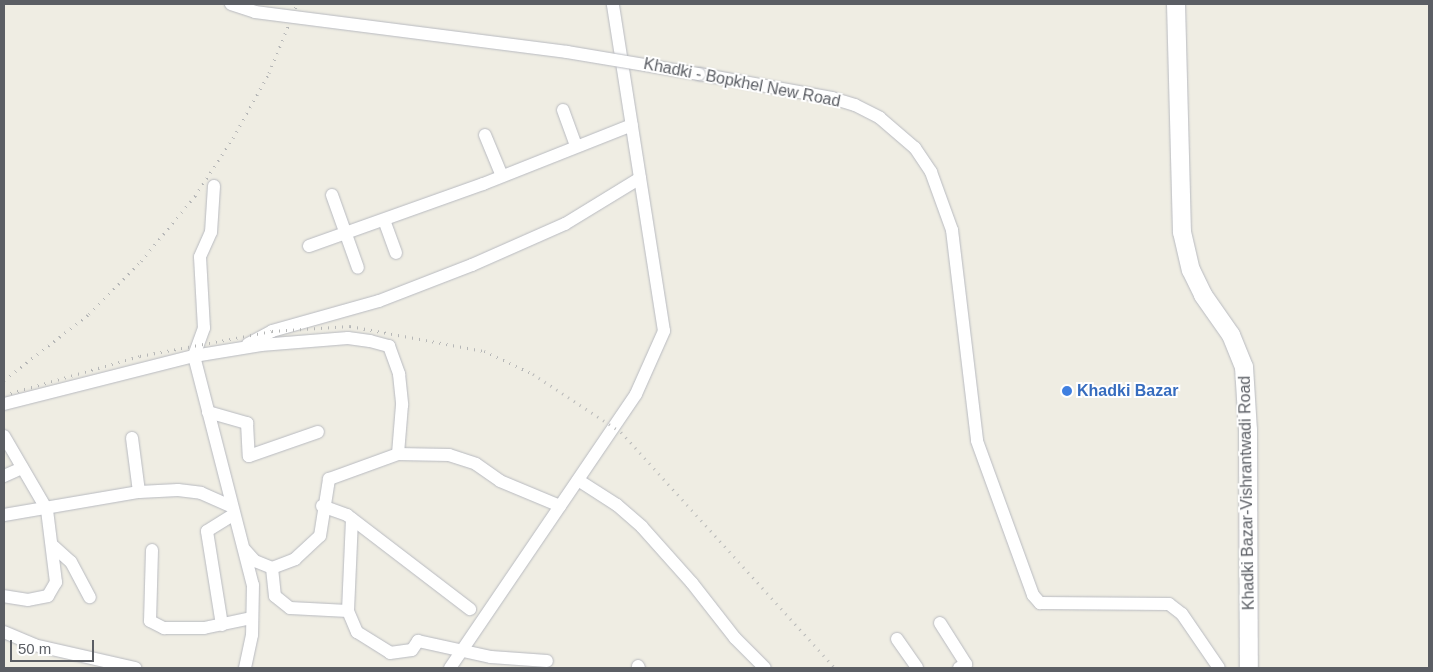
<!DOCTYPE html>
<style>
body{margin:0}
#map{position:relative;width:1433px;height:672px;overflow:hidden;background:#efede3;font-family:Arial,sans-serif}
div>[style]{position:absolute}
.roads{filter:drop-shadow(0 0 1px #b8bac0) drop-shadow(0 0 1px #b8bac0)}
.street>*{height:12px;margin:-6px;padding:0 6px;transform-origin:6px;border-radius:6px;background:#fff}
.secondary>*{height:18px;margin:-9px;padding:0 9px;transform-origin:9px;border-radius:9px;background:#fff}
.rail>*{height:3px;margin-top:-1.5px;transform-origin:0;background:repeating-linear-gradient(90deg,#b6b7b7 0 1px,transparent 0 7px)}
.bridges{filter:drop-shadow(0 0 1px #b8bac0) drop-shadow(0 0 1px #b8bac0)}
.street-bridge>*{height:12px;margin:-6px;padding:0 6px;transform-origin:6px;border-radius:6px;background:#fff}
.dots>*{width:14px;height:14px;translate:-50% -50%;box-sizing:border-box;border:2px solid #fff;border-radius:50%}
span{translate:-50% -50%;white-space:nowrap;text-align:center;line-height:1.15;-webkit-text-stroke:4px #fff;paint-order:stroke}
.street-label{font-size:16px;color:#5b5e64}
.shop-label{font-size:16px;color:#366cbe;font-weight:700}
.left{translate:0 -50%;text-align:left}
.frame{position:absolute;inset:0;border:5px solid #5b5e64;pointer-events:none}
.scale{position:absolute;left:10px;top:640px;width:84px;height:22px;box-sizing:border-box;border:2px solid #5b5e64;border-top:0;padding-left:6px;font-size:15px;line-height:18px;white-space:nowrap;color:#5b5e64;-webkit-text-stroke:4px #fff;paint-order:stroke}
</style>
<div id="map">
<div class="roads">
<div class="street">
<i style="left:699px;top:74px;width:135px;rotate:10.2deg"></i>
<i style="left:832px;top:98px;width:24px;rotate:17deg"></i>
<i style="left:855px;top:105px;width:28px;rotate:27deg"></i>
<i style="left:880px;top:118px;width:46px;rotate:40.6deg"></i>
<i style="left:915px;top:148px;width:29px;rotate:56deg"></i>
<i style="left:931px;top:172px;width:62px;rotate:70.1deg"></i>
<i style="left:952px;top:230px;width:212px;rotate:83.2deg"></i>
<i style="left:977px;top:441px;width:164px;rotate:70deg"></i>
<i style="left:1033px;top:595px;width:11px;rotate:49deg"></i>
<i style="left:1040px;top:603px;width:129px;rotate:0.4deg"></i>
<i style="left:1169px;top:604px;width:16px;rotate:38deg"></i>
<i style="left:1182px;top:614px;width:65px;rotate:55.6deg"></i>
<i style="left:563px;top:110px;width:37px;rotate:70deg"></i>
<i style="left:485px;top:135px;width:44px;rotate:67.5deg"></i>
<i style="left:214px;top:186px;width:46px;rotate:93.7deg"></i>
<i style="left:211px;top:232px;width:27px;rotate:114deg"></i>
<i style="left:200px;top:257px;width:71px;rotate:86.8deg"></i>
<i style="left:204px;top:328px;width:30px;rotate:110deg"></i>
<i style="left:194px;top:356px;width:236px;rotate:75.6deg"></i>
<i style="left:253px;top:585px;width:50px;rotate:91.1deg"></i>
<i style="left:252px;top:635px;width:34px;rotate:102deg"></i>
<i style="left:332px;top:195px;width:77px;rotate:70.4deg"></i>
<i style="left:384px;top:220px;width:35px;rotate:70deg"></i>
<i style="left:309px;top:246px;width:185px;rotate:-19.6deg"></i>
<i style="left:483px;top:184px;width:160px;rotate:-21.6deg"></i>
<i style="left:248px;top:344px;width:27px;rotate:-28deg"></i>
<i style="left:272px;top:331px;width:111px;rotate:-15.7deg"></i>
<i style="left:379px;top:301px;width:100px;rotate:-21.2deg"></i>
<i style="left:472px;top:265px;width:102px;rotate:-23.8deg"></i>
<i style="left:565px;top:224px;width:88px;rotate:-31.5deg"></i>
<i style="left:4px;top:404px;width:196px;rotate:-14.2deg"></i>
<i style="left:194px;top:356px;width:68px;rotate:-9.3deg"></i>
<i style="left:261px;top:345px;width:87px;rotate:-4.6deg"></i>
<i style="left:348px;top:338px;width:22px;rotate:8deg"></i>
<i style="left:370px;top:341px;width:20px;rotate:15deg"></i>
<i style="left:389px;top:346px;width:30px;rotate:70deg"></i>
<i style="left:399px;top:374px;width:31px;rotate:84deg"></i>
<i style="left:402px;top:405px;width:49px;rotate:94.7deg"></i>
<i style="left:398px;top:454px;width:51px;rotate:1.1deg"></i>
<i style="left:449px;top:455px;width:28px;rotate:18deg"></i>
<i style="left:476px;top:464px;width:29px;rotate:35deg"></i>
<i style="left:500px;top:481px;width:65px;rotate:22.6deg"></i>
<i style="left:208px;top:412px;width:41px;rotate:15.8deg"></i>
<i style="left:247px;top:423px;width:33px;rotate:87deg"></i>
<i style="left:249px;top:456px;width:73px;rotate:-19.2deg"></i>
<i style="left:4px;top:436px;width:86px;rotate:59.8deg"></i>
<i style="left:47px;top:510px;width:73px;rotate:82.9deg"></i>
<i style="left:56px;top:582px;width:16px;rotate:120deg"></i>
<i style="left:48px;top:596px;width:20px;rotate:169deg"></i>
<i style="left:28px;top:600px;width:24px;rotate:-171deg"></i>
<i style="left:132px;top:438px;width:54px;rotate:82.6deg"></i>
<i style="left:4px;top:476px;width:20px;rotate:-24deg"></i>
<i style="left:578px;top:480px;width:46px;rotate:32.7deg"></i>
<i style="left:617px;top:505px;width:33px;rotate:41deg"></i>
<i style="left:642px;top:527px;width:75px;rotate:48.2deg"></i>
<i style="left:692px;top:583px;width:70px;rotate:52deg"></i>
<i style="left:735px;top:638px;width:42px;rotate:45deg"></i>
<i style="left:322px;top:506px;width:27px;rotate:20deg"></i>
<i style="left:347px;top:515px;width:155px;rotate:37.4deg"></i>
<i style="left:4px;top:515px;width:137px;rotate:-9.7deg"></i>
<i style="left:139px;top:492px;width:39px;rotate:-3deg"></i>
<i style="left:178px;top:490px;width:23px;rotate:7deg"></i>
<i style="left:201px;top:493px;width:34px;rotate:24deg"></i>
<i style="left:352px;top:519px;width:92px;rotate:92.5deg"></i>
<i style="left:348px;top:611px;width:23px;rotate:67deg"></i>
<i style="left:357px;top:632px;width:39px;rotate:32deg"></i>
<i style="left:390px;top:653px;width:22px;rotate:-8deg"></i>
<i style="left:412px;top:650px;width:11px;rotate:-56deg"></i>
<i style="left:418px;top:641px;width:75px;rotate:12.4deg"></i>
<i style="left:491px;top:657px;width:56px;rotate:4.1deg"></i>
<i style="left:52px;top:545px;width:25px;rotate:42deg"></i>
<i style="left:71px;top:562px;width:40px;rotate:62deg"></i>
<i style="left:152px;top:550px;width:71px;rotate:91.6deg"></i>
<i style="left:150px;top:621px;width:16px;rotate:27deg"></i>
<i style="left:164px;top:628px;width:40px"></i>
<i style="left:204px;top:628px;width:49px;rotate:-11.8deg"></i>
<i style="left:245px;top:550px;width:15px;rotate:48deg"></i>
<i style="left:255px;top:561px;width:18px;rotate:22deg"></i>
<i style="left:272px;top:568px;width:25px;rotate:-21deg"></i>
<i style="left:295px;top:559px;width:34px;rotate:-43deg"></i>
<i style="left:320px;top:536px;width:58px;rotate:-81deg"></i>
<i style="left:329px;top:479px;width:73px;rotate:-19.9deg"></i>
<i style="left:272px;top:568px;width:28px;rotate:84deg"></i>
<i style="left:275px;top:596px;width:19px;rotate:39deg"></i>
<i style="left:290px;top:608px;width:58px;rotate:3deg"></i>
<i style="left:940px;top:623px;width:49px;rotate:57.6deg"></i>
<i style="left:966px;top:664px;width:8px;rotate:150deg"></i>
<i style="left:222px;top:625px;width:95px;rotate:-99.1deg"></i>
<i style="left:207px;top:531px;width:32px;rotate:-32deg"></i>
<i style="left:4px;top:632px;width:33px;rotate:23deg"></i>
<i style="left:34px;top:645px;width:104px;rotate:12.8deg"></i>
<i style="left:897px;top:639px;width:35px;rotate:55deg"></i>
<i style="left:638px;top:666px;width:2px;rotate:63deg"></i>
<i style="left:450px;top:668px;width:331px;rotate:-55.8deg"></i>
<i style="left:636px;top:394px;width:69px;rotate:-66deg"></i>
<i style="left:664px;top:331px;width:331px;rotate:-98.9deg"></i>
</div>
<div class="secondary">
<i style="left:1176px;top:4px;width:228px;rotate:88.5deg"></i>
<i style="left:1182px;top:232px;width:39px;rotate:77deg"></i>
<i style="left:1191px;top:270px;width:28px;rotate:64deg"></i>
<i style="left:1203px;top:295px;width:49px;rotate:55deg"></i>
<i style="left:1231px;top:335px;width:35px;rotate:68deg"></i>
<i style="left:1244px;top:367px;width:63px;rotate:86.4deg"></i>
<i style="left:1248px;top:430px;width:238px;rotate:89.8deg"></i>
</div>
</div>
<div class="rail">
<i style="left:4px;top:380px;width:108px;rotate:-37.8deg"></i>
<i style="left:89px;top:314px;width:74px;rotate:-45.5deg"></i>
<i style="left:141px;top:261px;width:85px;rotate:-50.3deg"></i>
<i style="left:195px;top:196px;width:69px;rotate:-56.8deg"></i>
<i style="left:233px;top:138px;width:74px;rotate:-61deg"></i>
<i style="left:269px;top:73px;width:74px;rotate:-67.9deg"></i>
<i style="left:4px;top:395px;width:141px;rotate:-16deg"></i>
<i style="left:140px;top:356px;width:134px;rotate:-10.7deg"></i>
<i style="left:272px;top:331px;width:78px;rotate:-3.7deg"></i>
<i style="left:350px;top:326px;width:136px;rotate:10.6deg"></i>
<i style="left:484px;top:351px;width:54px;rotate:25.1deg"></i>
<i style="left:533px;top:374px;width:105px;rotate:33.4deg"></i>
<i style="left:621px;top:432px;width:319px;rotate:47.8deg"></i>
</div>
<div class="bridges">
<div class="street-bridge">
<i style="left:231px;top:4px;width:25px;rotate:18deg"></i>
<i style="left:255px;top:12px;width:315px;rotate:7.3deg"></i>
<i style="left:567px;top:52px;width:134px;rotate:9.5deg"></i>
</div>
</div>
<div class="dots">
<i style="left:1067px;top:391px;background:#3f7fe0"></i>
</div>
<div class="street-label">
<span style="left:742px;top:83px;rotate:11deg">Khadki - Bopkhel New Road</span>
<span style="left:1247px;top:493px;rotate:-91deg">Khadki Bazar-Vishrantwadi Road</span>
</div>
<div class="shop-label">
<span class="left" style="left:1077px;top:391px">Khadki Bazar</span>
</div>
<div class="frame"></div>
<div class="scale">50 m</div>
</div>
